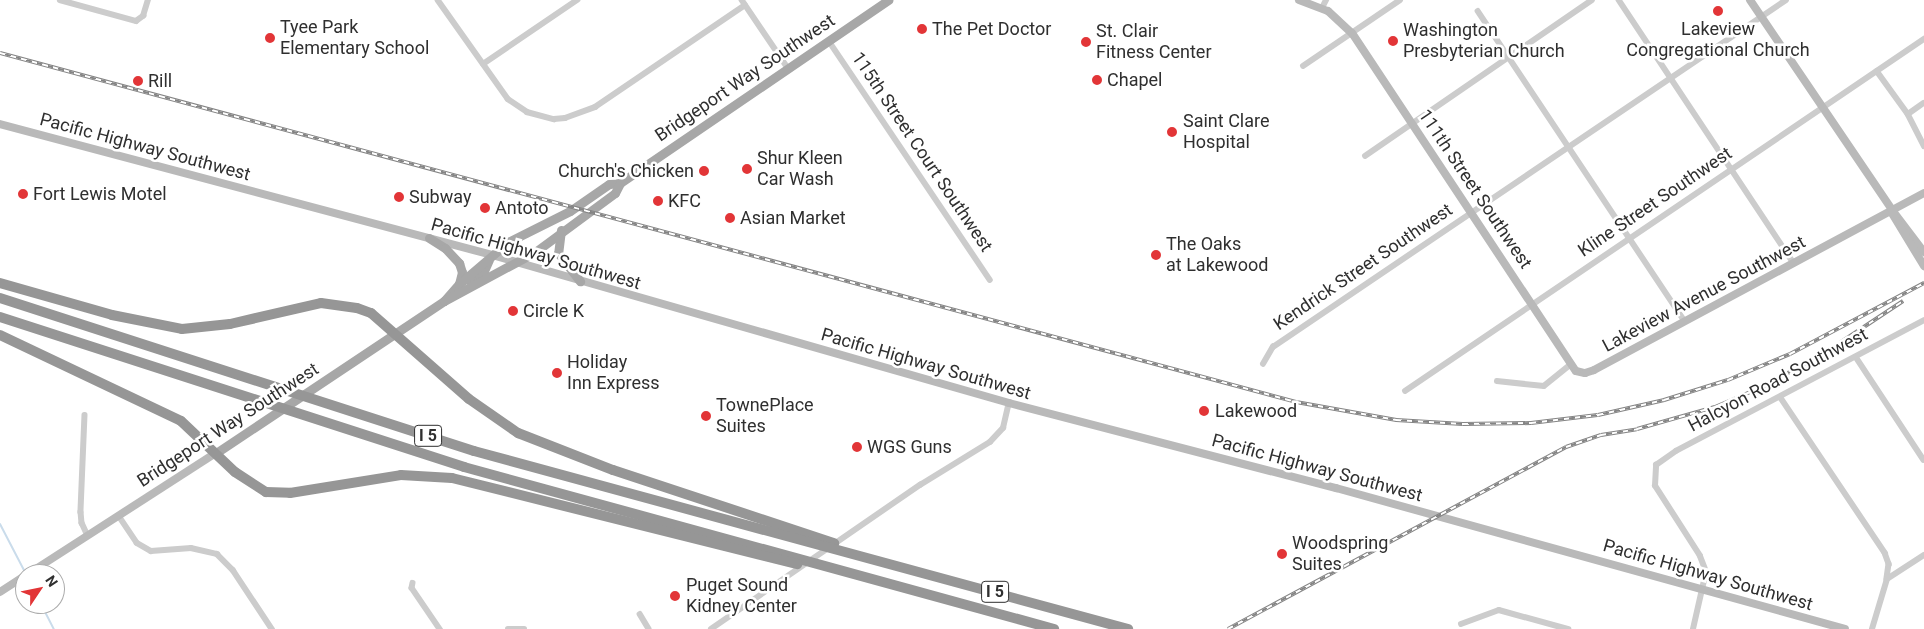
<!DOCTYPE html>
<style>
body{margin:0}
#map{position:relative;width:1924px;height:629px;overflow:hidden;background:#fff;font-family:Roboto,sans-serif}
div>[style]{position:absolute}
.stream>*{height:2px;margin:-1px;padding:0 1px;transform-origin:1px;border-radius:1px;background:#cadceb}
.street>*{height:5.5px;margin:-2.75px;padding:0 2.75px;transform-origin:2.75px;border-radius:2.75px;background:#ccc}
.secondary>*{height:8px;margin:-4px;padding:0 4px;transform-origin:4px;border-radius:4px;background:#b9b9b9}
.primary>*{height:9px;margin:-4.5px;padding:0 4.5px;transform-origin:4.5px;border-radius:4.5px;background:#a7a7a7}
.highway>*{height:10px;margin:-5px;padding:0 5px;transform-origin:5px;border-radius:5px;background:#969696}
.rail>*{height:4px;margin-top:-2px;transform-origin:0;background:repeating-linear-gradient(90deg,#fff 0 5.5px,#848484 0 11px);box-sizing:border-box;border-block:1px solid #848484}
.dots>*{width:14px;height:14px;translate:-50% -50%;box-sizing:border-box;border:2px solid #fff;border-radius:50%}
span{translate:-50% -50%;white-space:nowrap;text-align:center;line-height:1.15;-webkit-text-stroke:5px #fff;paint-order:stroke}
.shield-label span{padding:1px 4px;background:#fff;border:1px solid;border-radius:4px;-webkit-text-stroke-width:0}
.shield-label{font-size:16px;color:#2f2f2f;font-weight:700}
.poi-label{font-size:18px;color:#2f2f2f}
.left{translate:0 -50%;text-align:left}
.right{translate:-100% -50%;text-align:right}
.street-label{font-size:18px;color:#2f2f2f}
.north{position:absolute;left:15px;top:564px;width:50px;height:50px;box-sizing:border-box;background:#fff;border:1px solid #acacac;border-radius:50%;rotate:56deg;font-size:14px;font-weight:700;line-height:20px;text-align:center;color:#2f2f2f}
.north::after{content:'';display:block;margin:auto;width:18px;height:22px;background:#e23537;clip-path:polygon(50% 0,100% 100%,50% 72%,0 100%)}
</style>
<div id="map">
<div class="stream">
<i style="left:0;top:524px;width:56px;rotate:62.5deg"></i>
<i style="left:41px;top:604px;width:28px;rotate:63deg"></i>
</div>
<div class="street">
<i style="left:60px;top:0;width:79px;rotate:15.4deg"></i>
<i style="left:136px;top:21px;width:9px;rotate:-36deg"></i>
<i style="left:143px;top:16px;width:17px;rotate:-73deg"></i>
<i style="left:438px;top:0;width:121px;rotate:54.7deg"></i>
<i style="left:508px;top:99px;width:23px;rotate:34deg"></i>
<i style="left:527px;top:112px;width:28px;rotate:15deg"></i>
<i style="left:554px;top:119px;width:11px;rotate:-5deg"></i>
<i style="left:565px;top:118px;width:32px;rotate:-20deg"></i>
<i style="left:595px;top:107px;width:181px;rotate:-34.2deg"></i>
<i style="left:742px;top:0;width:82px;rotate:55.9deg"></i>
<i style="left:1619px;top:0;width:316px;rotate:56.4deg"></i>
<i style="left:1322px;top:8px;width:9px;rotate:-63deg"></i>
<i style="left:1478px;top:11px;width:373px;rotate:56.3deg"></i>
<i style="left:829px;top:41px;width:288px;rotate:56deg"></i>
<i style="left:483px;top:64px;width:114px;rotate:-34.2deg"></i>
<i style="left:1303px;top:66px;width:117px;rotate:-34.2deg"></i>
<i style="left:1877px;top:71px;width:53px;rotate:54.2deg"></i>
<i style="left:1908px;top:114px;width:36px;rotate:63deg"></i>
<i style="left:1908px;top:114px;width:19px;rotate:-35deg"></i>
<i style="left:1365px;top:156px;width:275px;rotate:-34.5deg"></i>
<i style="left:1856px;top:357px;width:123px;rotate:56.6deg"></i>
<i style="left:1263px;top:364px;width:20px;rotate:-60deg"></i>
<i style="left:1273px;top:347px;width:619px;rotate:-34.07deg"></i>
<i style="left:1497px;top:381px;width:47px;rotate:6.1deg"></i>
<i style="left:1544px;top:386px;width:35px;rotate:-39deg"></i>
<i style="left:1405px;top:391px;width:627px;rotate:-34.15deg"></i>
<i style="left:1781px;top:398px;width:187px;rotate:56.1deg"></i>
<i style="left:1885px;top:553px;width:12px;rotate:70deg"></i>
<i style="left:1889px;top:564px;width:15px;rotate:98deg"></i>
<i style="left:85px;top:415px;width:97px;rotate:92.4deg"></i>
<i style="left:81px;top:512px;width:11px;rotate:85deg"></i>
<i style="left:82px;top:523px;width:14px;rotate:65deg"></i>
<i style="left:119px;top:516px;width:32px;rotate:56deg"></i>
<i style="left:137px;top:543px;width:16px;rotate:30deg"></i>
<i style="left:151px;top:551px;width:40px;rotate:-4.3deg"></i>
<i style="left:191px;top:548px;width:27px;rotate:13deg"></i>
<i style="left:217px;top:554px;width:23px;rotate:45deg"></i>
<i style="left:233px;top:570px;width:71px;rotate:56.5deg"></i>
<i style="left:413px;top:583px;width:5px;rotate:101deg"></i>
<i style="left:412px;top:588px;width:50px;rotate:55.7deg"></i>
<i style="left:640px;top:614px;width:17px;rotate:59deg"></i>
<i style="left:1461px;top:624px;width:40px;rotate:-20.2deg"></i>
<i style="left:1499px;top:610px;width:72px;rotate:15.4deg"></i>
<i style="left:508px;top:629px;width:16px"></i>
<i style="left:711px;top:629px;width:254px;rotate:-34.6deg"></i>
<i style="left:920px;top:485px;width:82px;rotate:-31.6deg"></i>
<i style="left:990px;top:442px;width:19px;rotate:-47deg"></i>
<i style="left:1003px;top:428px;width:26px;rotate:-77deg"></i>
<i style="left:1693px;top:629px;width:58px;rotate:-77.2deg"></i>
<i style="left:1706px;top:572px;width:17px;rotate:-111deg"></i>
<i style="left:1700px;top:556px;width:83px;rotate:-122.7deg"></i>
<i style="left:1655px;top:486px;width:21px;rotate:-87deg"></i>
<i style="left:1656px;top:465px;width:24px;rotate:-35deg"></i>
<i style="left:1676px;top:451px;width:280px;rotate:-27.8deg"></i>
<i style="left:1872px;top:629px;width:52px;rotate:-73.3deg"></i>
<i style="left:1887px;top:579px;width:44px;rotate:-33deg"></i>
</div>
<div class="secondary">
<i style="left:1299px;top:0;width:31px;rotate:21deg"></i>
<i style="left:1328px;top:11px;width:33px;rotate:43deg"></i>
<i style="left:1352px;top:33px;width:405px;rotate:56.5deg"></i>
<i style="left:1576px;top:371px;width:9px;rotate:13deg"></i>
<i style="left:1585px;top:373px;width:9px;rotate:-18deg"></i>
<i style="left:1594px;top:370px;width:374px;rotate:-28.2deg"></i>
<i style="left:1750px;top:0;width:254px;rotate:55.9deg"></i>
<i style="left:1892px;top:210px;width:53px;rotate:52.7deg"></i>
<i style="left:0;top:124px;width:509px;rotate:14.91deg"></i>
<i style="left:492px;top:255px;width:538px;rotate:15.97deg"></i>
<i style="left:1009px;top:403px;width:338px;rotate:14.6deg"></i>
<i style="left:1336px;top:488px;width:528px;rotate:15.48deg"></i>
<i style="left:1893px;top:215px;width:60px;rotate:58.7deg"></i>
<i style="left:28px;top:574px;width:224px;rotate:-32.8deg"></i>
<i style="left:0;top:592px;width:30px;rotate:-33deg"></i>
</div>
<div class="primary">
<i style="left:561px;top:230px;width:23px;rotate:97deg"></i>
<i style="left:558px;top:253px;width:36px;rotate:52deg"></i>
<i style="left:429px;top:238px;width:19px;rotate:32deg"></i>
<i style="left:445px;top:248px;width:21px;rotate:47deg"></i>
<i style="left:459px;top:263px;width:9px;rotate:72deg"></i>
<i style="left:462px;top:272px;width:12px;rotate:104deg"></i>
<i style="left:470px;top:281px;width:17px;rotate:-36deg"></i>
<i style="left:484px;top:271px;width:12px;rotate:-66deg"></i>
<i style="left:444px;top:301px;width:23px;rotate:-49deg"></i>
<i style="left:459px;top:284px;width:65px;rotate:-40.6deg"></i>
<i style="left:508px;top:242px;width:69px;rotate:-26.6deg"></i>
<i style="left:570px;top:211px;width:47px;rotate:-34.7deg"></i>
<i style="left:609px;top:184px;width:11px;rotate:-5deg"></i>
<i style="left:620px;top:183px;width:325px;rotate:-34.3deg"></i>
<i style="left:216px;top:453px;width:274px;rotate:-33.7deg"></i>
<i style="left:444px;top:301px;width:103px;rotate:-28.3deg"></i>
<i style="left:535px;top:252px;width:99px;rotate:-36.4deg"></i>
<i style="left:615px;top:193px;width:11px;rotate:-63deg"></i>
</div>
<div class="highway">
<i style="left:0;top:283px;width:116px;rotate:15.9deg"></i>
<i style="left:112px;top:315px;width:71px;rotate:11.3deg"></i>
<i style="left:182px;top:329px;width:48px;rotate:-5.9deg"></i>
<i style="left:230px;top:324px;width:93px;rotate:-13deg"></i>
<i style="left:321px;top:303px;width:36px;rotate:8deg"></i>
<i style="left:357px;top:308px;width:15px;rotate:20deg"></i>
<i style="left:371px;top:313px;width:130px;rotate:41.3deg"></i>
<i style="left:469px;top:399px;width:60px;rotate:34.8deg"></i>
<i style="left:518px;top:433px;width:102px;rotate:21.3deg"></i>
<i style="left:613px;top:470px;width:233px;rotate:18.3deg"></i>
<i style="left:0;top:298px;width:498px;rotate:17.9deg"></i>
<i style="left:474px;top:451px;width:678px;rotate:15.23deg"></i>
<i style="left:0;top:317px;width:488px;rotate:17.9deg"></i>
<i style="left:464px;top:467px;width:612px;rotate:15.35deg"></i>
<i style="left:0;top:335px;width:200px;rotate:25.4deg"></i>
<i style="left:181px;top:421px;width:74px;rotate:43.4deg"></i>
<i style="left:235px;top:472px;width:37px;rotate:33deg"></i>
<i style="left:266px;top:492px;width:24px;rotate:2deg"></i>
<i style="left:290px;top:493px;width:112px;rotate:-9.2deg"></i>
<i style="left:401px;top:475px;width:51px;rotate:3.4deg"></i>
<i style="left:452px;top:478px;width:356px;rotate:14deg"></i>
</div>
<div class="rail">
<i style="left:0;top:53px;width:1342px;rotate:15.07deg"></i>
<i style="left:1296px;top:402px;width:102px;rotate:10.2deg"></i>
<i style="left:1396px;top:420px;width:67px;rotate:3.4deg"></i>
<i style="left:1463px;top:424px;width:68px;rotate:-0.8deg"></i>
<i style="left:1531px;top:423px;width:67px;rotate:-6.8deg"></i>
<i style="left:1598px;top:415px;width:68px;rotate:-12.8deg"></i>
<i style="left:1664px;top:400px;width:67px;rotate:-17.4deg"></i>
<i style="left:1728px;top:380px;width:67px;rotate:-22.8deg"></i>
<i style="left:1790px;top:354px;width:152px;rotate:-27.9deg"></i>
<i style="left:1228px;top:629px;width:384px;rotate:-28.3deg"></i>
<i style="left:1566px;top:447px;width:37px;rotate:-19deg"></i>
<i style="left:1601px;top:435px;width:36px;rotate:-9deg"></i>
<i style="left:1637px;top:429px;width:81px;rotate:-15.8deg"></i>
<i style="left:1715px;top:407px;width:51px;rotate:-23.1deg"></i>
<i style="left:1762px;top:387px;width:69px;rotate:-28.4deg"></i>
<i style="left:1823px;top:354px;width:96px;rotate:-33.5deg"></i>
</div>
<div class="dots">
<i style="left:1718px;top:11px;background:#e23537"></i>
<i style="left:922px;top:29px;background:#e23537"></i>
<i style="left:270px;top:38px;background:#e23537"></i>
<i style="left:1393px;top:41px;background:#e23537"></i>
<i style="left:1086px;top:42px;background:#e23537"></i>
<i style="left:1097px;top:80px;background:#e23537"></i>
<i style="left:138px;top:81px;background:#e23537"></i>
<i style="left:1172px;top:132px;background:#e23537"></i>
<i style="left:747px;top:169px;background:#e23537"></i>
<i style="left:704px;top:171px;background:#e23537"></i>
<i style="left:23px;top:194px;background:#e23537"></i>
<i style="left:399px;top:197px;background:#e23537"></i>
<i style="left:658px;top:201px;background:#e23537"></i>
<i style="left:485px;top:208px;background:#e23537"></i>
<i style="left:730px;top:218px;background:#e23537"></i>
<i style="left:1156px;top:255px;background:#e23537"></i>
<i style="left:513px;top:311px;background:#e23537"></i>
<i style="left:557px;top:373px;background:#e23537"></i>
<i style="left:1204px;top:411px;background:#e23537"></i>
<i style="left:706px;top:416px;background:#e23537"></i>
<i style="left:857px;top:447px;background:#e23537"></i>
<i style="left:1282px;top:554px;background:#e23537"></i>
<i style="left:675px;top:596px;background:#e23537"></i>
</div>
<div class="shield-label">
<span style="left:428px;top:436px">I 5</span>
<span style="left:995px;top:592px">I 5</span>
</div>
<div class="poi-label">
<span class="left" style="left:280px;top:38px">Tyee Park<br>Elementary School</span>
<span class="left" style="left:932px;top:29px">The Pet Doctor</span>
<span style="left:1718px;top:40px">Lakeview<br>Congregational Church</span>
<span class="left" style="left:1403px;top:41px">Washington<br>Presbyterian Church</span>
<span class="left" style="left:1096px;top:42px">St. Clair<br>Fitness Center</span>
<span class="left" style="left:1107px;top:80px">Chapel</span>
<span class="left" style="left:148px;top:81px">Rill</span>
<span class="left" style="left:1183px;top:132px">Saint Clare<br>Hospital</span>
<span class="left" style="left:757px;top:169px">Shur Kleen<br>Car Wash</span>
<span class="right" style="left:694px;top:171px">Church's Chicken</span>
<span class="left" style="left:33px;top:194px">Fort Lewis Motel</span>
<span class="left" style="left:409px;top:197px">Subway</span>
<span class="left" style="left:668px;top:201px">KFC</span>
<span class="left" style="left:495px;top:208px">Antoto</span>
<span class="left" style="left:740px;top:218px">Asian Market</span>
<span class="left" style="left:1166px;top:255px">The Oaks<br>at Lakewood</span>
<span class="left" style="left:523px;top:311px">Circle K</span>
<span class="left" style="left:567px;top:373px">Holiday<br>Inn Express</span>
<span class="left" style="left:716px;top:416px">TownePlace<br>Suites</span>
<span class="left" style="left:1215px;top:411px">Lakewood</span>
<span class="left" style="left:867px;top:447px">WGS Guns</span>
<span class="left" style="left:1292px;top:554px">Woodspring<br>Suites</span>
<span class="left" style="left:686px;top:596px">Puget Sound<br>Kidney Center</span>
</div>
<div class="street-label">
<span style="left:745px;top:78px;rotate:-34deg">Bridgeport Way Southwest</span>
<span style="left:145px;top:147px;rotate:15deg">Pacific Highway Southwest</span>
<span style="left:922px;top:152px;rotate:56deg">115th Street Court Southwest</span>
<span style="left:1475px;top:189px;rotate:56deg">111th Street Southwest</span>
<span style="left:1655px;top:202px;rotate:-34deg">Kline Street Southwest</span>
<span style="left:536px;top:254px;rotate:16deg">Pacific Highway Southwest</span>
<span style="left:1363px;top:267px;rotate:-34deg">Kendrick Street Southwest</span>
<span style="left:1704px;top:294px;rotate:-28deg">Lakeview Avenue Southwest</span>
<span style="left:926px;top:364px;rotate:16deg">Pacific Highway Southwest</span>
<span style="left:1778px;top:380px;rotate:-28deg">Halcyon Road Southwest</span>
<span style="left:228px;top:425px;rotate:-33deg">Bridgeport Way Southwest</span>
<span style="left:1317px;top:468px;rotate:15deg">Pacific Highway Southwest</span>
<span style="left:1708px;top:575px;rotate:16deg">Pacific Highway Southwest</span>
</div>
<div class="north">N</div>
</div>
